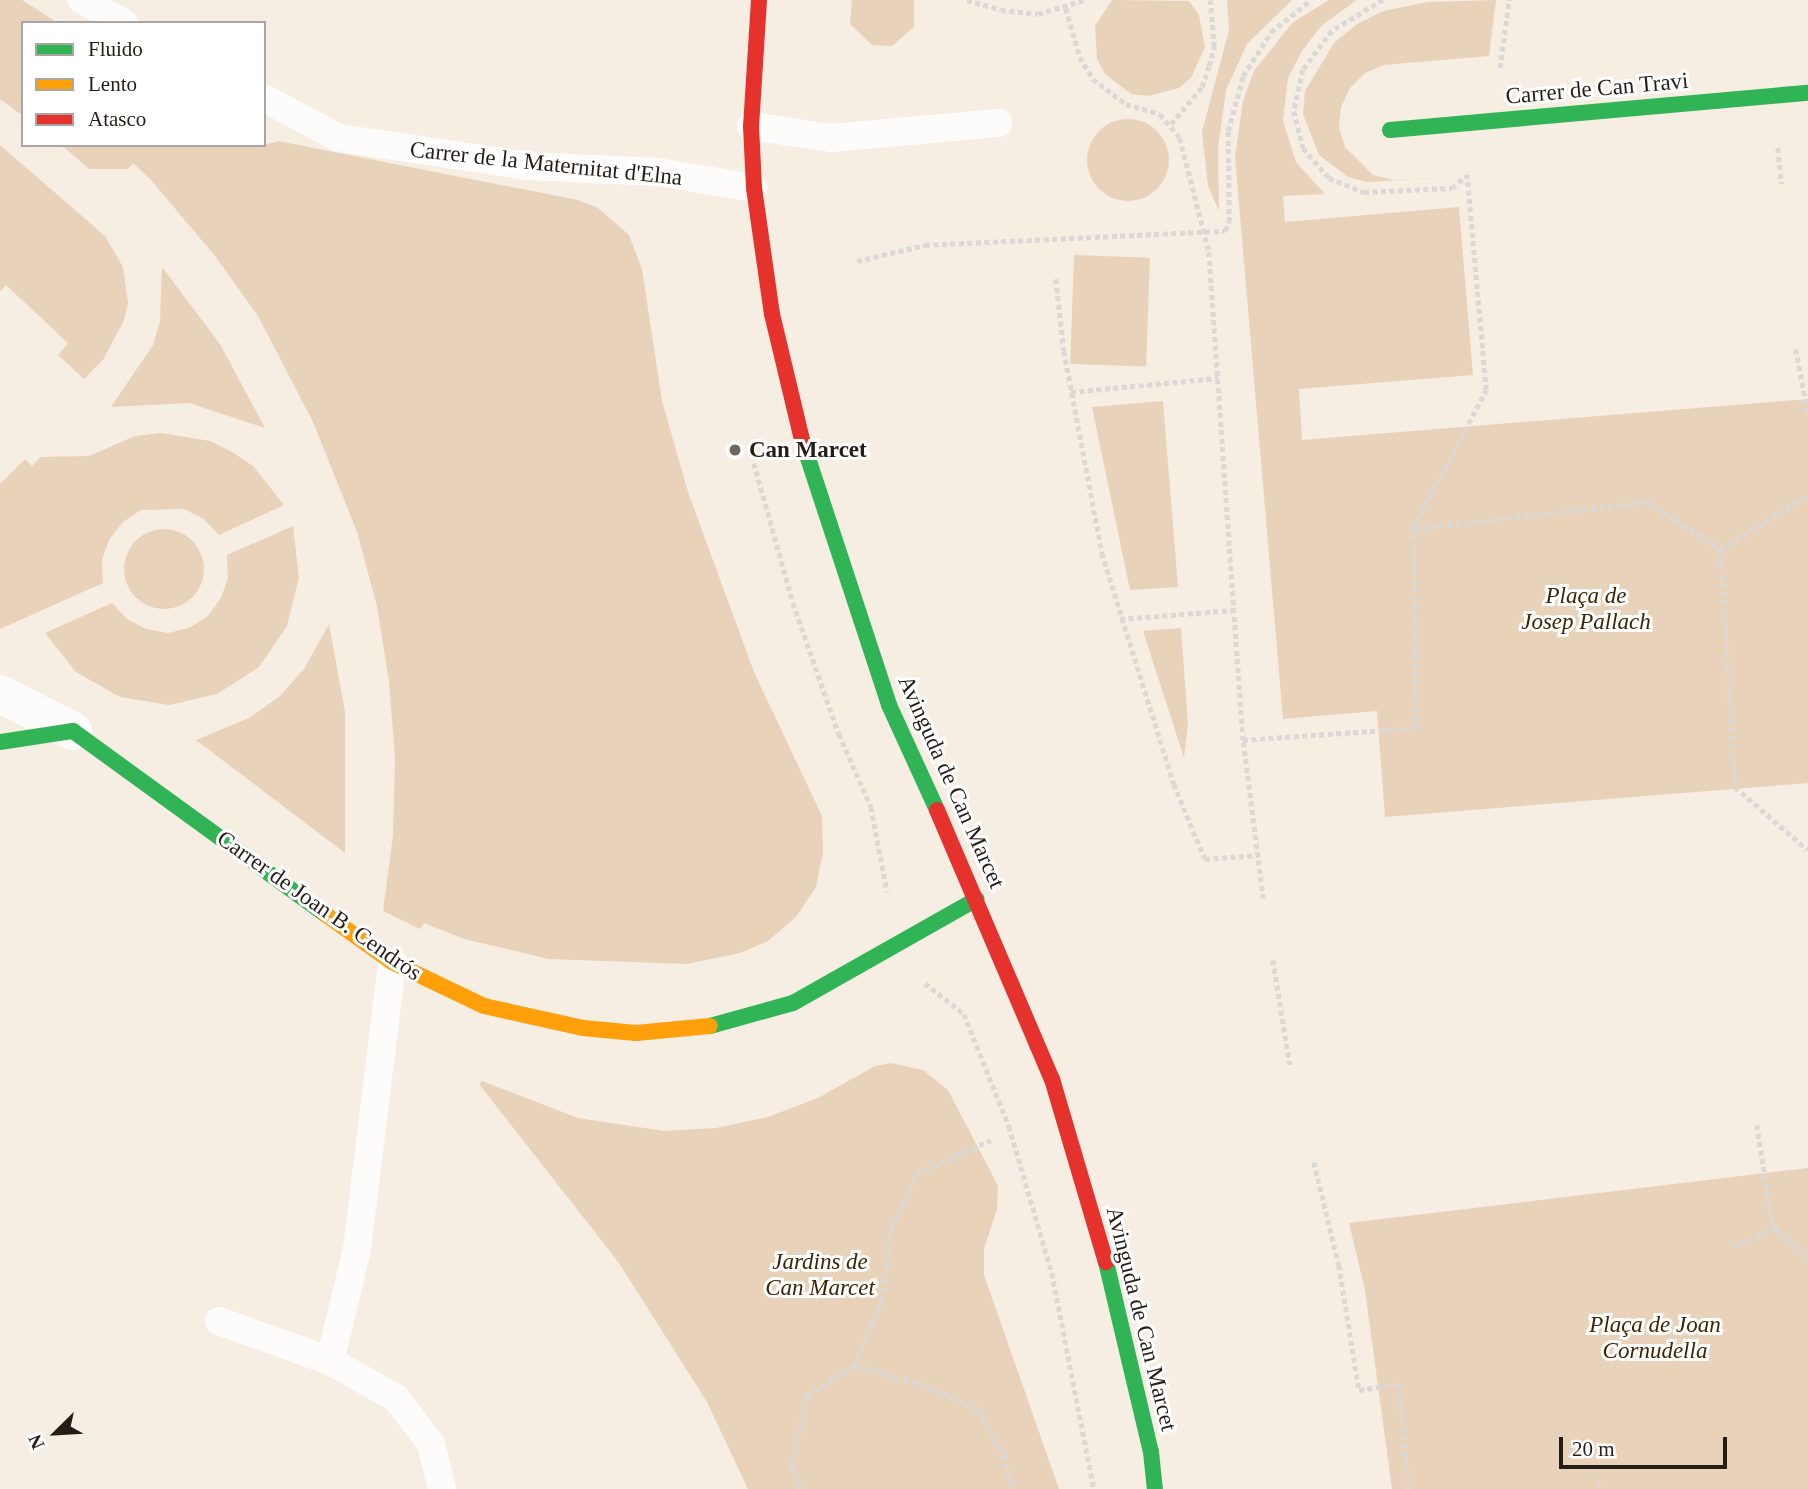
<!DOCTYPE html>
<meta charset="utf-8">
<style>
body{margin:0}
#map{position:relative;width:1808px;height:1489px;overflow:hidden;background:#f6ede3;font-family:"Times New Roman",serif}
div>[style]{position:absolute}
.green>*{inset:0;background:#e9d2ba;transform-origin:0 0}
.round{border-radius:50%}
.path>*{height:4.5px;margin-top:-2.25px;transform-origin:0;background:repeating-linear-gradient(90deg,#dbd9d5 0 5px,transparent 0 8.5px)}
.lane>*{height:28px;margin:-14px;padding:0 14px;transform-origin:14px;border-radius:14px;background:#fefcfb}
.street>*{height:38px;margin:-19px;padding:0 19px;transform-origin:19px;border-radius:19px;background:#fefcfb}
.fast>*{height:16px;margin:-8px;padding:0 8px;transform-origin:8px;border-radius:8px;background:#30b455}
.slow>*{height:16px;margin:-8px;padding:0 8px;transform-origin:8px;border-radius:8px;background:#ff9f0a}
.jam>*{height:16px;margin:-8px;padding:0 8px;transform-origin:8px;border-radius:8px;background:#e5322d}
.dots>*{width:19px;height:19px;translate:-50% -50%;box-sizing:border-box;border:4px solid #fff;border-radius:50%}
span{translate:-50% -50%;white-space:nowrap;text-align:center;line-height:1.15;-webkit-text-stroke:6px #fff;paint-order:stroke}
.street-label{font-size:23px;color:#261e16}
.poi-label{font-size:23px;color:#261e16;font-weight:700}
.left{translate:0 -50%;text-align:left}
.park-label{font-size:23px;color:#3e2402;font-style:italic}
.legend{position:absolute;left:21px;top:21px;width:245px;height:126px;box-sizing:border-box;background:#fff;border:2px solid #a8a5a2;margin:0;padding:9px 12px;list-style:none;font-size:21px;color:#261e16}
.legend li{display:flex;align-items:center;gap:14px;height:35px}
.legend b{width:35px;border:2px solid #a8a5a2}
.north{position:absolute;left:21px;top:1398px;width:70px;height:70px;-webkit-text-stroke:5px #fff;paint-order:stroke;rotate:246deg;font-size:19px;font-weight:700;line-height:28px;text-align:center;color:#261e16}
.north::after{content:'';display:block;margin:auto;width:24px;height:32px;background:#261e16;clip-path:polygon(50% 0,100% 100%,50% 72%,0 100%)}
.scale{position:absolute;left:1559px;top:1437px;width:168px;height:32px;box-sizing:border-box;border:4px solid #261e16;border-top:0;padding-left:9px;font-size:21px;line-height:24px;white-space:nowrap;color:#261e16;-webkit-text-stroke:5px #fff;paint-order:stroke}
</style>
<div id="map">
<div class="green">
<i style="clip-path:polygon(0 0,22px 0,58px 23px,23px 23px,23px 116px,0 99px)"></i>
<i style="clip-path:polygon(852px 0,914px 0,914px 27px,892px 46px,872px 45px,850px 24px)"></i>
<i style="clip-path:polygon(1112px 0,1189px 1px,1199px 15px,1205px 47px,1191px 78px,1179px 88px,1148px 96px,1131px 94px,1105px 74px,1097px 59px,1095px 26px)"></i>
<i style="clip-path:polygon(1227px 0,1292px 0,1247px 44px,1226px 90px,1218px 148px,1219px 211px,1208px 186px,1202px 132px,1229px 30px)"></i>
<i style="clip-path:polygon(1329px 0,1357px 0,1321px 26px,1302px 51px,1288px 78px,1283px 121px,1296px 162px,1325px 194px,1283px 196px,1285px 222px,1459px 207px,1473px 375px,1299px 389px,1302px 440px,1808px 399px,1808px 783px,1385px 817px,1377px 711px,1283px 719px,1235px 157px,1243px 101px,1254px 71px,1292px 23px)"></i>
<i style="clip-path:polygon(1496px 0,1489px 56px,1384px 65px,1365px 73px,1350px 88px,1341px 107px,1339px 128px,1345px 147px,1373px 175px,1394px 180px,1456px 177px,1366px 182px,1348px 177px,1319px 155px,1303px 114px,1305px 91px,1334px 43px,1357px 24px,1383px 11px,1428px 2px)"></i>
<i class="round" style="left:1087px;top:119px;width:82px;height:82px"></i>
<i style="clip-path:polygon(278px 141px,578px 200px,598px 208px,629px 235px,642px 269px,662px 401px,688px 492px,754px 672px,822px 816px,823px 852px,816px 887px,796px 917px,768px 941px,740px 953px,687px 964px,549px 959px,464px 939px,424px 923px,420px 929px,383px 911px,393px 835px,395px 758px,389px 682px,377px 606px,357px 532px,313px 422px,258px 316px,215px 256px,151px 180px,133px 163px,128px 169px,89px 169px,61px 145px,264px 145px)"></i>
<i style="clip-path:polygon(0 145px,105px 236px,123px 267px,128px 303px,124px 320px,103px 360px,84px 379px,58px 355px,68px 343px,6px 285px,0 291px)"></i>
<i style="left:1074px;top:255px;width:76px;height:109px;rotate:2deg"></i>
<i style="clip-path:polygon(162px 267px,220px 344px,265px 428px,189px 403px,111px 407px,153px 345px,160px 321px)"></i>
<i style="clip-path:polygon(1163px 401px,1178px 587px,1130px 590px,1092px 407px)"></i>
<i style="clip-path:polygon(161px 433px,210px 441px,232px 452px,253px 466px,284px 505px,219px 535px,204px 519px,184px 509px,141px 510px,123px 522px,109px 540px,102px 560px,103px 583px,0 629px,0 484px,25px 459px,32px 466px,41px 457px,89px 456px,135px 436px)"></i>
<i style="clip-path:polygon(293px 526px,299px 578px,287px 626px,259px 667px,217px 694px,169px 705px,120px 697px,76px 672px,45px 633px,112px 603px,127px 619px,146px 629px,168px 633px,189px 628px,208px 616px,221px 598px,228px 578px,227px 555px)"></i>
<i class="round" style="left:124px;top:529px;width:80px;height:80px"></i>
<i style="clip-path:polygon(329px 624px,345px 712px,345px 853px,196px 740px,249px 718px,279px 697px,304px 669px)"></i>
<i style="clip-path:polygon(1181px 628px,1188px 724px,1184px 758px,1143px 631px)"></i>
<i style="clip-path:polygon(891px 1063px,923px 1070px,948px 1090px,998px 1186px,997px 1209px,984px 1249px,984px 1275px,1059px 1489px,748px 1489px,707px 1402px,619px 1263px,479px 1084px,482px 1081px,578px 1118px,664px 1131px,716px 1128px,768px 1117px,818px 1098px,875px 1066px)"></i>
<i style="clip-path:polygon(1808px 1168px,1808px 1489px,1392px 1489px,1365px 1290px,1349px 1223px)"></i>
</div>
<div class="path">
<i style="left:967px;top:0;width:35px;rotate:16deg"></i>
<i style="left:1001px;top:10px;width:37px;rotate:6deg"></i>
<i style="left:1038px;top:14px;width:48px;rotate:-16.9deg"></i>
<i style="left:1383px;top:0;width:60px;rotate:148.7deg"></i>
<i style="left:1332px;top:31px;width:49px;rotate:126.6deg"></i>
<i style="left:1303px;top:70px;width:42px;rotate:102.4deg"></i>
<i style="left:1294px;top:111px;width:38px;rotate:76deg"></i>
<i style="left:1303px;top:148px;width:40px;rotate:49deg"></i>
<i style="left:1329px;top:178px;width:38px;rotate:22deg"></i>
<i style="left:1364px;top:192px;width:88px;rotate:-2.6deg"></i>
<i style="left:1452px;top:188px;width:18px;rotate:-41deg"></i>
<i style="left:1066px;top:8px;width:51px;rotate:74.1deg"></i>
<i style="left:1080px;top:57px;width:26px;rotate:59deg"></i>
<i style="left:1093px;top:79px;width:41px;rotate:37.1deg"></i>
<i style="left:1126px;top:104px;width:35px;rotate:16deg"></i>
<i style="left:1160px;top:114px;width:31px;rotate:50deg"></i>
<i style="left:1180px;top:138px;width:118px;rotate:75.7deg"></i>
<i style="left:1209px;top:252px;width:489px;rotate:86deg"></i>
<i style="left:1500px;top:68px;width:69px;rotate:-82.5deg"></i>
<i style="left:1171px;top:124px;width:48px;rotate:-50deg"></i>
<i style="left:1202px;top:87px;width:22px;rotate:-72deg"></i>
<i style="left:1209px;top:66px;width:20px;rotate:-75deg"></i>
<i style="left:1214px;top:47px;width:47px;rotate:-94.9deg"></i>
<i style="left:1778px;top:148px;width:36px;rotate:84deg"></i>
<i style="left:857px;top:261px;width:70px;rotate:-13.2deg"></i>
<i style="left:925px;top:245px;width:300px;rotate:-2.7deg"></i>
<i style="left:1225px;top:231px;width:10px;rotate:-66deg"></i>
<i style="left:1229px;top:222px;width:91px;rotate:-90.6deg"></i>
<i style="left:1228px;top:131px;width:57px;rotate:-74.7deg"></i>
<i style="left:1243px;top:76px;width:52px;rotate:-57.5deg"></i>
<i style="left:1271px;top:32px;width:51px;rotate:-38.7deg"></i>
<i style="left:1056px;top:279px;width:72px;rotate:83.7deg"></i>
<i style="left:1064px;top:351px;width:206px;rotate:79.3deg"></i>
<i style="left:1102px;top:553px;width:242px;rotate:72.7deg"></i>
<i style="left:1174px;top:784px;width:81px;rotate:67.5deg"></i>
<i style="left:1205px;top:859px;width:53px;rotate:-4.3deg"></i>
<i style="left:1796px;top:349px;width:65px;rotate:79.4deg"></i>
<i style="left:1071px;top:392px;width:148px;rotate:-5.4deg"></i>
<i style="left:754px;top:463px;width:145px;rotate:74.4deg"></i>
<i style="left:793px;top:603px;width:139px;rotate:70.7deg"></i>
<i style="left:839px;top:734px;width:80px;rotate:66.3deg"></i>
<i style="left:871px;top:807px;width:86px;rotate:79.2deg"></i>
<i style="left:1414px;top:529px;width:235px;rotate:-6.6deg"></i>
<i style="left:1647px;top:502px;width:88px;rotate:32.4deg"></i>
<i style="left:1721px;top:549px;width:238px;rotate:86.6deg"></i>
<i style="left:1735px;top:787px;width:96px;rotate:40.8deg"></i>
<i style="left:1721px;top:549px;width:102px;rotate:-31.8deg"></i>
<i style="left:1120px;top:619px;width:114px;rotate:-4.5deg"></i>
<i style="left:1263px;top:899px;width:160px;rotate:-97.2deg"></i>
<i style="left:1243px;top:740px;width:173px;rotate:-4deg"></i>
<i style="left:1416px;top:728px;width:199px;rotate:-90.9deg"></i>
<i style="left:1413px;top:529px;width:157px;rotate:-62.3deg"></i>
<i style="left:1486px;top:390px;width:216px;rotate:-95.1deg"></i>
<i style="left:1273px;top:960px;width:106px;rotate:80.8deg"></i>
<i style="left:925px;top:983px;width:50px;rotate:38.5deg"></i>
<i style="left:964px;top:1014px;width:121px;rotate:68.1deg"></i>
<i style="left:1009px;top:1126px;width:153px;rotate:73.7deg"></i>
<i style="left:1052px;top:1273px;width:220px;rotate:79deg"></i>
<i style="left:1757px;top:1125px;width:93px;rotate:81.3deg"></i>
<i style="left:1771px;top:1217px;width:12px;rotate:66deg"></i>
<i style="left:1776px;top:1228px;width:45px;rotate:45deg"></i>
<i style="left:1314px;top:1162px;width:106px;rotate:76.4deg"></i>
<i style="left:1339px;top:1265px;width:127px;rotate:80.9deg"></i>
<i style="left:1359px;top:1390px;width:40px;rotate:-8.5deg"></i>
<i style="left:1399px;top:1384px;width:105px;rotate:84.6deg"></i>
<i style="left:1732px;top:1247px;width:48px;rotate:-23.4deg"></i>
<i style="left:854px;top:1366px;width:67px;rotate:14.7deg"></i>
<i style="left:919px;top:1383px;width:64px;rotate:23.8deg"></i>
<i style="left:978px;top:1409px;width:53px;rotate:59.6deg"></i>
<i style="left:1005px;top:1455px;width:35px;rotate:78deg"></i>
<i style="left:1599px;top:1481px;width:8px;rotate:90deg"></i>
<i style="left:800px;top:1489px;width:23px;rotate:-113deg"></i>
<i style="left:791px;top:1468px;width:74px;rotate:-77.5deg"></i>
<i style="left:807px;top:1396px;width:56px;rotate:-32.6deg"></i>
<i style="left:854px;top:1366px;width:71px;rotate:-66.7deg"></i>
<i style="left:882px;top:1301px;width:74px;rotate:-83deg"></i>
<i style="left:891px;top:1228px;width:61px;rotate:-64.7deg"></i>
<i style="left:917px;top:1173px;width:81px;rotate:-24deg"></i>
</div>
<div class="lane">
<i style="left:82px;top:0;width:48px;rotate:28.7deg"></i>
<i style="left:264px;top:98px;width:85px;rotate:28.1deg"></i>
<i style="left:339px;top:138px;width:191px;rotate:8.4deg"></i>
<i style="left:528px;top:166px;width:130px;rotate:2.6deg"></i>
<i style="left:658px;top:172px;width:97px;rotate:9.5deg"></i>
<i style="left:751px;top:126px;width:81px;rotate:8.5deg"></i>
<i style="left:831px;top:138px;width:168px;rotate:-5.1deg"></i>
<i style="left:219px;top:1321px;width:118px;rotate:19.8deg"></i>
<i style="left:330px;top:1361px;width:76px;rotate:29.3deg"></i>
<i style="left:396px;top:1398px;width:58px;rotate:52.7deg"></i>
<i style="left:431px;top:1444px;width:46px;rotate:76.3deg"></i>
<i style="left:330px;top:1361px;width:115px;rotate:-76.4deg"></i>
<i style="left:357px;top:1249px;width:289px;rotate:-83deg"></i>
</div>
<div class="street">
<i style="left:0;top:694px;width:82px;rotate:26.9deg"></i>
</div>
<div class="fast">
<i style="left:1390px;top:130px;width:420px;rotate:-5.1deg"></i>
<i style="left:802px;top:440px;width:279px;rotate:71.8deg"></i>
<i style="left:889px;top:705px;width:115px;rotate:65.4deg"></i>
<i style="left:0;top:742px;width:74px;rotate:-8.6deg"></i>
<i style="left:73px;top:731px;width:311px;rotate:36deg"></i>
<i style="left:710px;top:1026px;width:86px;rotate:-15.5deg"></i>
<i style="left:793px;top:1003px;width:211px;rotate:-29.5deg"></i>
<i style="left:1106px;top:1262px;width:195px;rotate:76.7deg"></i>
<i style="left:1151px;top:1452px;width:37px;rotate:84deg"></i>
</div>
<div class="slow">
<i style="left:325px;top:914px;width:82px;rotate:35.6deg"></i>
<i style="left:392px;top:962px;width:102px;rotate:25.6deg"></i>
<i style="left:484px;top:1006px;width:101px;rotate:12.5deg"></i>
<i style="left:583px;top:1028px;width:53px;rotate:5.4deg"></i>
<i style="left:636px;top:1033px;width:74px;rotate:-5.4deg"></i>
</div>
<div class="jam">
<i style="left:759px;top:0;width:126px;rotate:93.6deg"></i>
<i style="left:751px;top:126px;width:62px;rotate:87.2deg"></i>
<i style="left:754px;top:188px;width:127px;rotate:81.9deg"></i>
<i style="left:772px;top:314px;width:130px;rotate:76.6deg"></i>
<i style="left:937px;top:810px;width:293px;rotate:66.9deg"></i>
<i style="left:1052px;top:1079px;width:191px;rotate:73.6deg"></i>
</div>
<div class="dots">
<i style="left:735px;top:450px;background:#6f665e"></i>
</div>
<div class="street-label">
<span style="left:1597px;top:89px;rotate:-5deg">Carrer de Can Travi</span>
<span style="left:546px;top:164px;rotate:6deg">Carrer de la Maternitat d'Elna</span>
<span style="left:951px;top:782px;rotate:66deg">Avinguda de Can Marcet</span>
<span style="left:319px;top:906px;rotate:35deg">Carrer de Joan B. Cendrós</span>
<span style="left:1141px;top:1319px;rotate:76deg">Avinguda de Can Marcet</span>
</div>
<div class="poi-label">
<span class="left" style="left:749px;top:450px">Can Marcet</span>
</div>
<div class="park-label">
<span style="left:1586px;top:609px">Plaça de<br>Josep Pallach</span>
<span style="left:820px;top:1275px">Jardins de<br>Can Marcet</span>
<span style="left:1655px;top:1338px">Plaça de Joan<br>Cornudella</span>
</div>
<ul class="legend">
<li><b style="height:9px;background:#30b455"></b>Fluido</li>
<li><b style="height:9px;background:#ff9f0a"></b>Lento</li>
<li><b style="height:9px;background:#e5322d"></b>Atasco</li>
</ul>
<div class="north">N</div>
<div class="scale">20 m</div>
</div>
